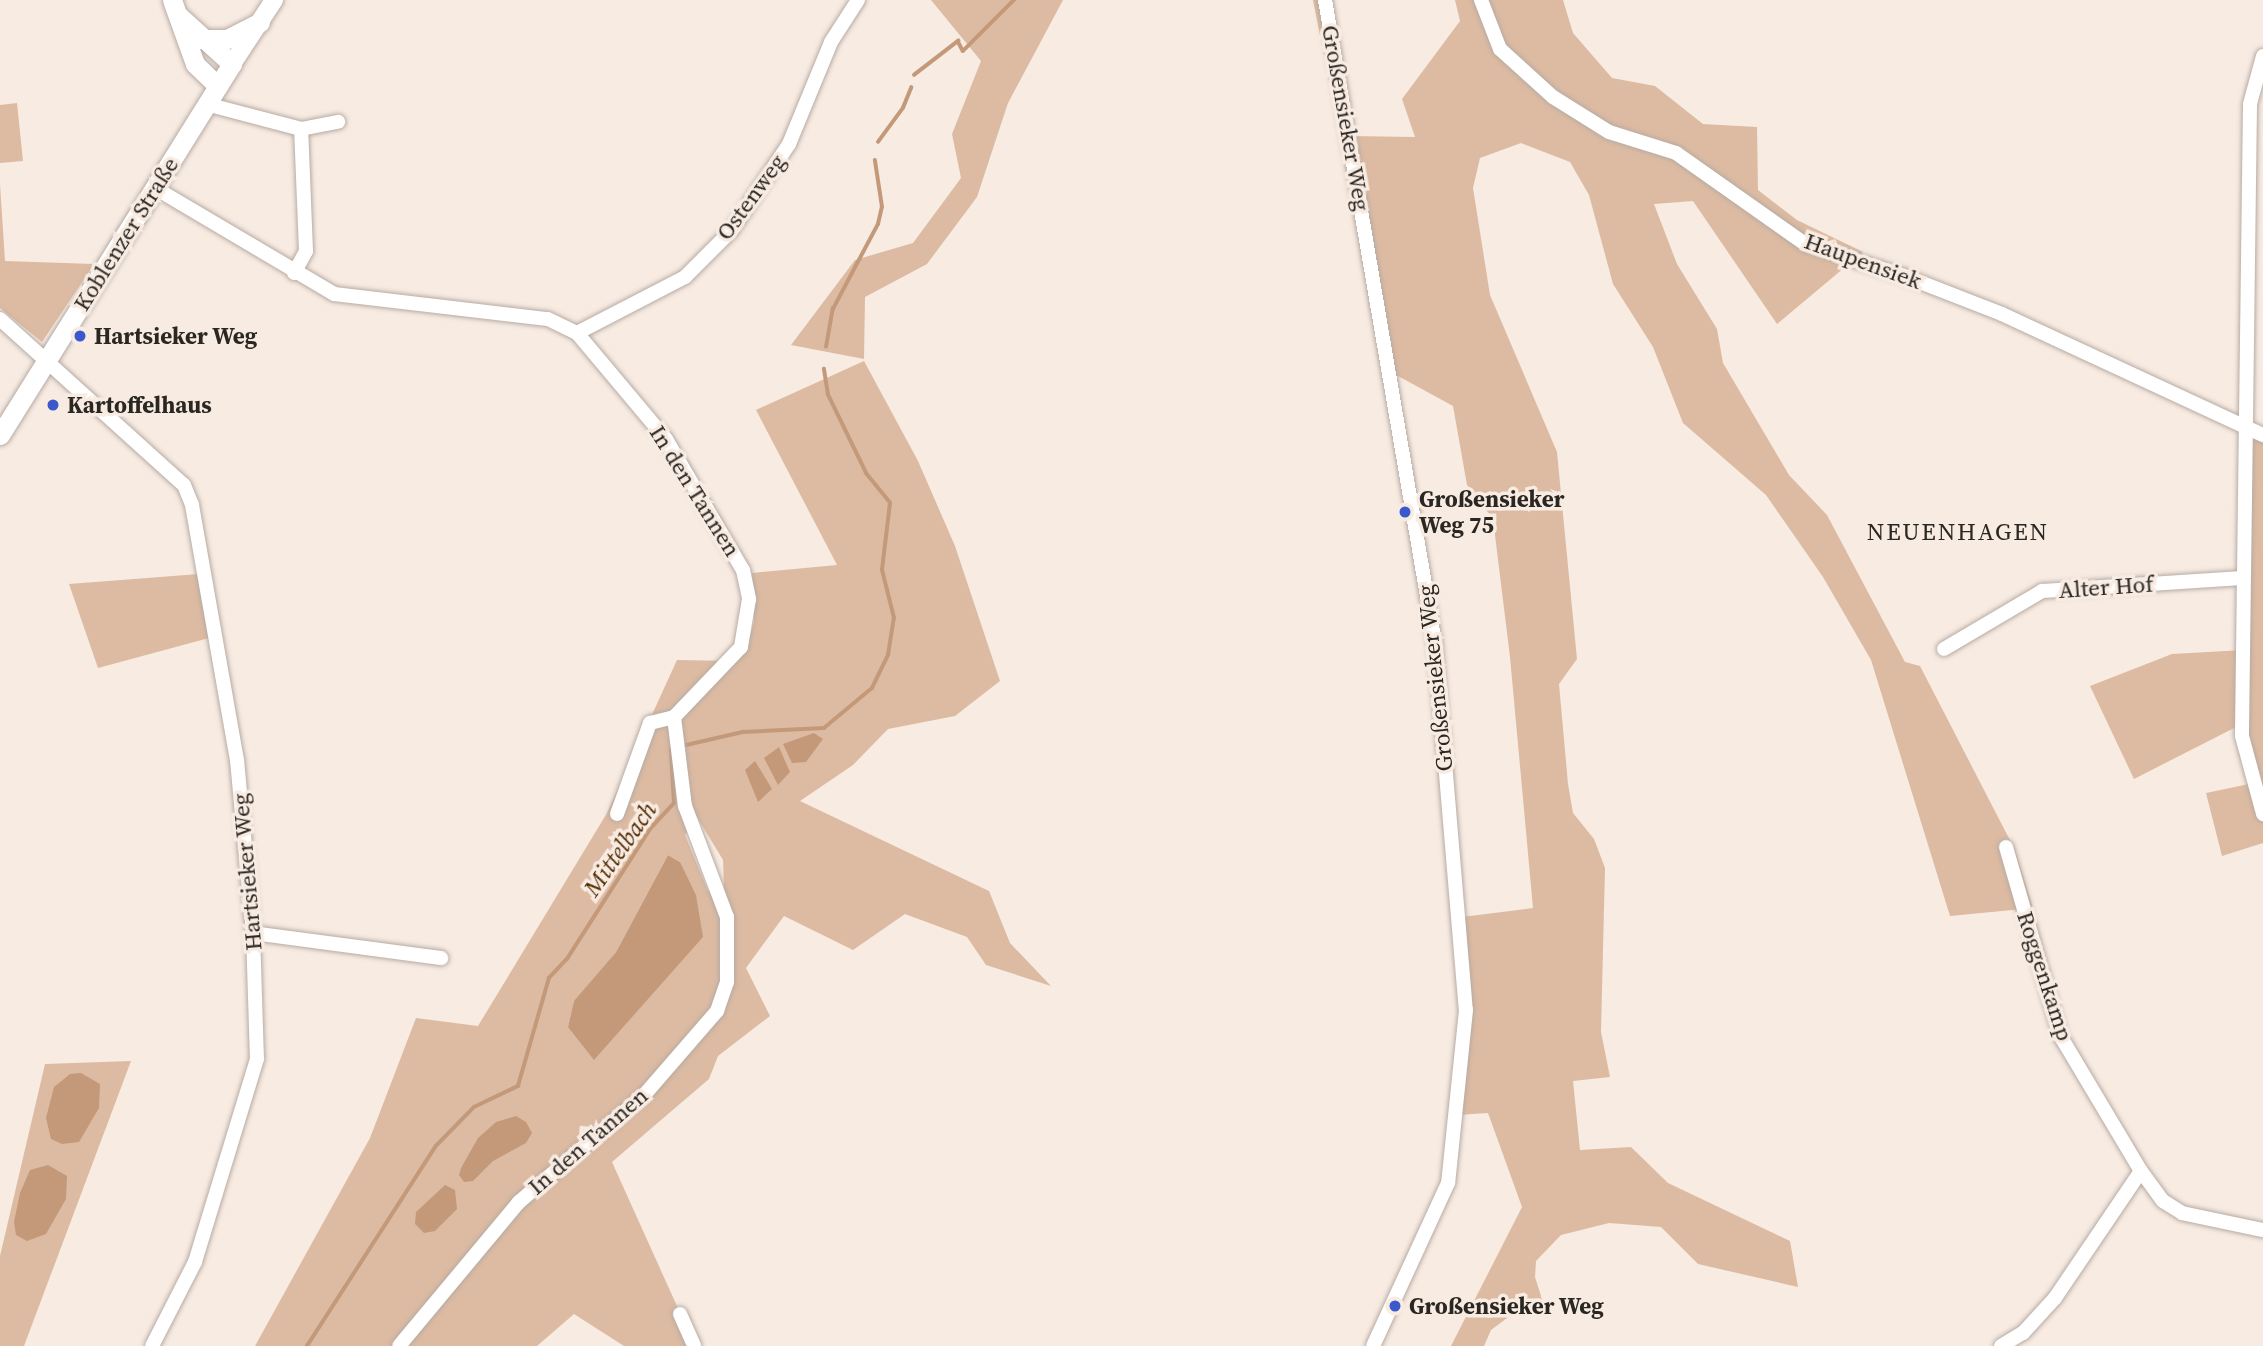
<!DOCTYPE html>
<meta charset="utf-8">
<style>
body{margin:0}
#map{position:relative;width:2263px;height:1346px;overflow:hidden;background:#f7ebe2;font-family:"Source Serif 4",serif}
div>[style]{position:absolute}
.green>*{inset:0;background:#ddbba2}
.water>*{inset:0;background:#c39979}
.stream>*{height:3.5px;margin:-1.75px;padding:0 1.75px;transform-origin:1.75px;border-radius:1.75px;background:#c39979}
.roads{filter:drop-shadow(0 0 2px #b7aba3) drop-shadow(0 0 2px #b7aba3)}
.minor>*{height:14px;margin:-7px;padding:0 7px;transform-origin:7px;border-radius:7px;background:#fff}
.tertiary>*{height:18px;margin:-9px;padding:0 9px;transform-origin:9px;border-radius:9px;background:#fff}
.secondary>*{height:19px;margin:-9.5px;padding:0 9.5px;transform-origin:9.5px;border-radius:9.5px;background:#fff}
.dots>*{width:19px;height:19px;translate:-50% -50%;box-sizing:border-box;border:4px solid #f7ebe2;border-radius:50%}
span{translate:-50% -50%;white-space:nowrap;text-align:center;line-height:1.15;-webkit-text-stroke:7px #f7ebe2;paint-order:stroke}
.street-label{font-size:23px;color:#2a2622}
.poi-label{font-size:23px;color:#2a2622;font-weight:700}
.left{translate:0 -50%;text-align:left}
.neighbourhood-label{font-size:24px;color:#2a2622;letter-spacing:2px}
.water-label{font-size:24px;color:#542b03;font-style:italic}
</style>
<div id="map">
<div class="green">
<i style="clip-path:polygon(931px 0,1063px 0,1008px 103px,977px 197px,927px 264px,865px 297px,864px 359px,791px 345px,855px 260px,913px 243px,961px 178px,952px 134px,981px 61px)"></i>
<i style="clip-path:polygon(1313px 0,1321px 0,1349px 136px,1415px 137px,1402px 99px,1460px 21px,1455px 0,1563px 0,1573px 33px,1612px 78px,1655px 86px,1703px 124px,1757px 127px,1758px 190px,1797px 220px,1863px 252px,1777px 324px,1693px 201px,1654px 204px,1677px 264px,1717px 329px,1723px 363px,1789px 475px,1827px 515px,1905px 662px,1920px 666px,2015px 850px,2033px 908px,1950px 916px,1871px 660px,1823px 577px,1766px 495px,1683px 423px,1653px 347px,1613px 284px,1589px 195px,1570px 162px,1521px 143px,1480px 158px,1473px 188px,1490px 295px,1557px 452px,1577px 659px,1559px 684px,1568px 784px,1573px 813px,1594px 839px,1605px 868px,1601px 1032px,1610px 1077px,1573px 1081px,1580px 1150px,1631px 1147px,1668px 1183px,1790px 1241px,1798px 1287px,1698px 1264px,1661px 1227px,1609px 1223px,1561px 1235px,1536px 1261px,1535px 1277px,1548px 1318px,1519px 1309px,1491px 1330px,1484px 1346px,1451px 1346px,1522px 1207px,1488px 1113px,1457px 1115px,1462px 917px,1533px 908px,1510px 657px,1493px 519px,1467px 485px,1453px 406px,1387px 370px)"></i>
<i style="clip-path:polygon(17px 103px,23px 161px,0 163px,0 105px)"></i>
<i style="clip-path:polygon(0 184px,5px 261px,94px 264px,42px 342px,0 308px)"></i>
<i style="clip-path:polygon(evenodd,864px 361px,918px 461px,955px 546px,1000px 681px,955px 716px,888px 729px,853px 765px,800px 801px,989px 891px,1010px 943px,1051px 986px,986px 965px,967px 937px,905px 914px,853px 950px,784px 916px,746px 968px,770px 1016px,718px 1056px,709px 1079px,612px 1162px,695px 1346px,624px 1346px,574px 1314px,537px 1346px,255px 1346px,370px 1138px,416px 1018px,478px 1026px,607px 813px,677px 660px,732px 661px,745px 649px,754px 623px,752px 573px,837px 565px,756px 410px,864px 361px,697px 817px,723px 860px,724px 888px,708px 891px,685px 835px,697px 817px,864px 361px,668px 855px,680px 862px,568px 1027px,574px 1002px,616px 952px,668px 855px)"></i>
<i style="clip-path:polygon(2247px 436px,2263px 442px,2263px 843px,2222px 856px,2206px 793px,2249px 784px,2240px 725px,2134px 779px,2090px 686px,2172px 654px,2244px 650px)"></i>
<i style="clip-path:polygon(199px 574px,209px 638px,98px 668px,69px 584px)"></i>
<i style="clip-path:polygon(131px 1061px,24px 1346px,0 1346px,0 1256px,45px 1064px)"></i>
</div>
<div class="water">
<i style="clip-path:polygon(814px 733px,823px 739px,806px 762px,792px 763px,783px 744px)"></i>
<i style="clip-path:polygon(779px 747px,790px 772px,778px 785px,764px 758px)"></i>
<i style="clip-path:polygon(755px 761px,772px 789px,758px 802px,745px 770px)"></i>
<i style="clip-path:polygon(668px 855px,680px 862px,696px 895px,703px 937px,594px 1060px,568px 1027px,574px 1001px,616px 952px)"></i>
<i style="clip-path:polygon(81px 1073px,100px 1084px,99px 1108px,79px 1142px,62px 1144px,51px 1139px,46px 1118px,54px 1087px,70px 1074px)"></i>
<i style="clip-path:polygon(516px 1116px,526px 1122px,532px 1133px,526px 1143px,493px 1161px,473px 1181px,464px 1182px,459px 1175px,461px 1168px,478px 1138px,496px 1122px)"></i>
<i style="clip-path:polygon(48px 1165px,67px 1176px,66px 1199px,46px 1234px,27px 1241px,16px 1235px,14px 1222px,20px 1193px,30px 1170px)"></i>
<i style="clip-path:polygon(445px 1185px,455px 1190px,457px 1209px,435px 1231px,424px 1233px,415px 1224px,416px 1212px)"></i>
</div>
<div class="stream">
<i style="left:914px;top:75px;width:56px;rotate:-37.7deg"></i>
<i style="left:958px;top:41px;width:11px;rotate:63deg"></i>
<i style="left:963px;top:51px;width:72px;rotate:-45deg"></i>
<i style="left:878px;top:142px;width:42px;rotate:-53.7deg"></i>
<i style="left:903px;top:108px;width:22px;rotate:-68deg"></i>
<i style="left:826px;top:347px;width:39px;rotate:-80deg"></i>
<i style="left:833px;top:309px;width:96px;rotate:-62.1deg"></i>
<i style="left:878px;top:224px;width:17px;rotate:-77deg"></i>
<i style="left:882px;top:207px;width:47px;rotate:-98.7deg"></i>
<i style="left:682px;top:746px;width:63px;rotate:-12.9deg"></i>
<i style="left:743px;top:732px;width:81px;rotate:-2.8deg"></i>
<i style="left:824px;top:728px;width:62px;rotate:-39.8deg"></i>
<i style="left:872px;top:688px;width:37px;rotate:-64deg"></i>
<i style="left:888px;top:655px;width:37px;rotate:-81deg"></i>
<i style="left:894px;top:618px;width:49px;rotate:-104deg"></i>
<i style="left:882px;top:570px;width:67px;rotate:-83.2deg"></i>
<i style="left:890px;top:503px;width:38px;rotate:-129deg"></i>
<i style="left:866px;top:473px;width:87px;rotate:-116deg"></i>
<i style="left:828px;top:395px;width:26px;rotate:-99deg"></i>
<i style="left:307px;top:1346px;width:238px;rotate:-57.2deg"></i>
<i style="left:436px;top:1146px;width:54px;rotate:-45.7deg"></i>
<i style="left:474px;top:1107px;width:49px;rotate:-25.5deg"></i>
<i style="left:518px;top:1086px;width:112px;rotate:-74deg"></i>
<i style="left:549px;top:978px;width:26px;rotate:-47deg"></i>
<i style="left:567px;top:959px;width:154px;rotate:-57.4deg"></i>
<i style="left:650px;top:829px;width:35px;rotate:-47deg"></i>
<i style="left:674px;top:803px;width:53px;rotate:-93.2deg"></i>
<i style="left:671px;top:750px;width:4px;rotate:-27deg"></i>
</div>
<div class="roads">
<div class="minor">
<i style="left:1325px;top:0;width:652px;rotate:80.29deg"></i>
<i style="left:1435px;top:643px;width:368px;rotate:85.2deg"></i>
<i style="left:1466px;top:1010px;width:174px;rotate:95.9deg"></i>
<i style="left:1448px;top:1183px;width:179px;rotate:114.7deg"></i>
<i style="left:1481px;top:0;width:53px;rotate:68.8deg"></i>
<i style="left:1500px;top:49px;width:72px;rotate:42.2deg"></i>
<i style="left:1553px;top:97px;width:66px;rotate:32deg"></i>
<i style="left:1609px;top:132px;width:70px;rotate:17.4deg"></i>
<i style="left:1676px;top:153px;width:158px;rotate:35.2deg"></i>
<i style="left:1805px;top:244px;width:107px;rotate:17.9deg"></i>
<i style="left:1907px;top:277px;width:102px;rotate:21.3deg"></i>
<i style="left:2002px;top:314px;width:288px;rotate:24.9deg"></i>
<i style="left:2263px;top:56px;width:50px;rotate:105.2deg"></i>
<i style="left:2250px;top:104px;width:632px;rotate:90.73deg"></i>
<i style="left:2242px;top:736px;width:81px;rotate:74.9deg"></i>
<i style="left:206px;top:104px;width:98px;rotate:14.7deg"></i>
<i style="left:301px;top:129px;width:38px;rotate:-11deg"></i>
<i style="left:155px;top:188px;width:208px;rotate:30.6deg"></i>
<i style="left:334px;top:294px;width:215px;rotate:6.7deg"></i>
<i style="left:548px;top:319px;width:32px;rotate:26deg"></i>
<i style="left:577px;top:333px;width:138px;rotate:50deg"></i>
<i style="left:666px;top:439px;width:152px;rotate:59.6deg"></i>
<i style="left:743px;top:570px;width:30px;rotate:78deg"></i>
<i style="left:749px;top:599px;width:49px;rotate:99.5deg"></i>
<i style="left:741px;top:647px;width:97px;rotate:133.7deg"></i>
<i style="left:674px;top:717px;width:90px;rotate:83deg"></i>
<i style="left:685px;top:806px;width:119px;rotate:69.3deg"></i>
<i style="left:727px;top:917px;width:65px;rotate:90deg"></i>
<i style="left:727px;top:982px;width:31px;rotate:109deg"></i>
<i style="left:717px;top:1011px;width:110px;rotate:130.9deg"></i>
<i style="left:645px;top:1094px;width:166px;rotate:139.4deg"></i>
<i style="left:519px;top:1202px;width:187px;rotate:129.8deg"></i>
<i style="left:294px;top:273px;width:25px;rotate:-61deg"></i>
<i style="left:306px;top:251px;width:122px;rotate:-92.3deg"></i>
<i style="left:0;top:319px;width:248px;rotate:42.1deg"></i>
<i style="left:184px;top:485px;width:22px;rotate:68deg"></i>
<i style="left:192px;top:505px;width:259px;rotate:80deg"></i>
<i style="left:237px;top:760px;width:174px;rotate:84.7deg"></i>
<i style="left:253px;top:933px;width:126px;rotate:88.2deg"></i>
<i style="left:257px;top:1059px;width:212px;rotate:107deg"></i>
<i style="left:195px;top:1262px;width:94px;rotate:117.1deg"></i>
<i style="left:577px;top:333px;width:122px;rotate:-27.4deg"></i>
<i style="left:685px;top:277px;width:65px;rotate:-45deg"></i>
<i style="left:731px;top:231px;width:105px;rotate:-56.3deg"></i>
<i style="left:789px;top:144px;width:110px;rotate:-67.6deg"></i>
<i style="left:831px;top:42px;width:50px;rotate:-57.3deg"></i>
<i style="left:1944px;top:649px;width:114px;rotate:-30.6deg"></i>
<i style="left:2042px;top:591px;width:201px;rotate:-3.7deg"></i>
<i style="left:617px;top:814px;width:97px;rotate:-70.1deg"></i>
<i style="left:650px;top:723px;width:25px;rotate:-14deg"></i>
<i style="left:2006px;top:847px;width:198px;rotate:73.9deg"></i>
<i style="left:2061px;top:1037px;width:156px;rotate:59.2deg"></i>
<i style="left:2141px;top:1171px;width:37px;rotate:54deg"></i>
<i style="left:2163px;top:1201px;width:22px;rotate:32deg"></i>
<i style="left:2182px;top:1213px;width:83px;rotate:11.9deg"></i>
<i style="left:253px;top:933px;width:190px;rotate:7.6deg"></i>
<i style="left:680px;top:1314px;width:35px;rotate:66deg"></i>
<i style="left:2001px;top:1346px;width:26px;rotate:-31deg"></i>
<i style="left:2023px;top:1333px;width:47px;rotate:-47.6deg"></i>
<i style="left:2055px;top:1298px;width:153px;rotate:-55.9deg"></i>
</div>
<div class="tertiary">
<i style="left:232px;top:64px;width:77px;rotate:-56.7deg"></i>
</div>
<div class="secondary">
<i style="left:172px;top:0;width:68px;rotate:70.2deg"></i>
<i style="left:195px;top:64px;width:32px;rotate:44deg"></i>
<i style="left:200px;top:39px;width:27px"></i>
<i style="left:227px;top:39px;width:37px;rotate:-27deg"></i>
<i style="left:0;top:435px;width:438px;rotate:-58deg"></i>
<i style="left:232px;top:64px;width:73px;rotate:-137.8deg"></i>
</div>
</div>
<div class="dots">
<i style="left:80px;top:336px;background:#3b59cb"></i>
<i style="left:53px;top:405px;background:#3b59cb"></i>
<i style="left:1405px;top:512px;background:#3b59cb"></i>
<i style="left:1395px;top:1306px;background:#3b59cb"></i>
</div>
<div class="street-label">
<span style="left:1346px;top:118px;rotate:80deg">Großensieker Weg</span>
<span style="left:751px;top:197px;rotate:-54deg">Ostenweg</span>
<span style="left:126px;top:234px;rotate:-58deg">Koblenzer Straße</span>
<span style="left:1863px;top:261px;rotate:20deg">Haupensiek</span>
<span style="left:695px;top:491px;rotate:58deg">In den Tannen</span>
<span style="left:2106px;top:587px;rotate:-4deg">Alter Hof</span>
<span style="left:1435px;top:678px;rotate:-96deg">Großensieker Weg</span>
<span style="left:247px;top:872px;rotate:-95deg">Hartsieker Weg</span>
<span style="left:2045px;top:976px;rotate:72deg">Roggenkamp</span>
<span style="left:588px;top:1141px;rotate:-41deg">In den Tannen</span>
</div>
<div class="poi-label">
<span class="left" style="left:94px;top:336px">Hartsieker Weg</span>
<span class="left" style="left:67px;top:405px">Kartoffelhaus</span>
<span class="left" style="left:1419px;top:512px">Großensieker<br>Weg 75</span>
<span class="left" style="left:1409px;top:1306px">Großensieker Weg</span>
</div>
<div class="neighbourhood-label">
<span style="left:1958px;top:532px">NEUENHAGEN</span>
</div>
<div class="water-label">
<span style="left:620px;top:849px;rotate:-55deg">Mittelbach</span>
</div>
</div>
